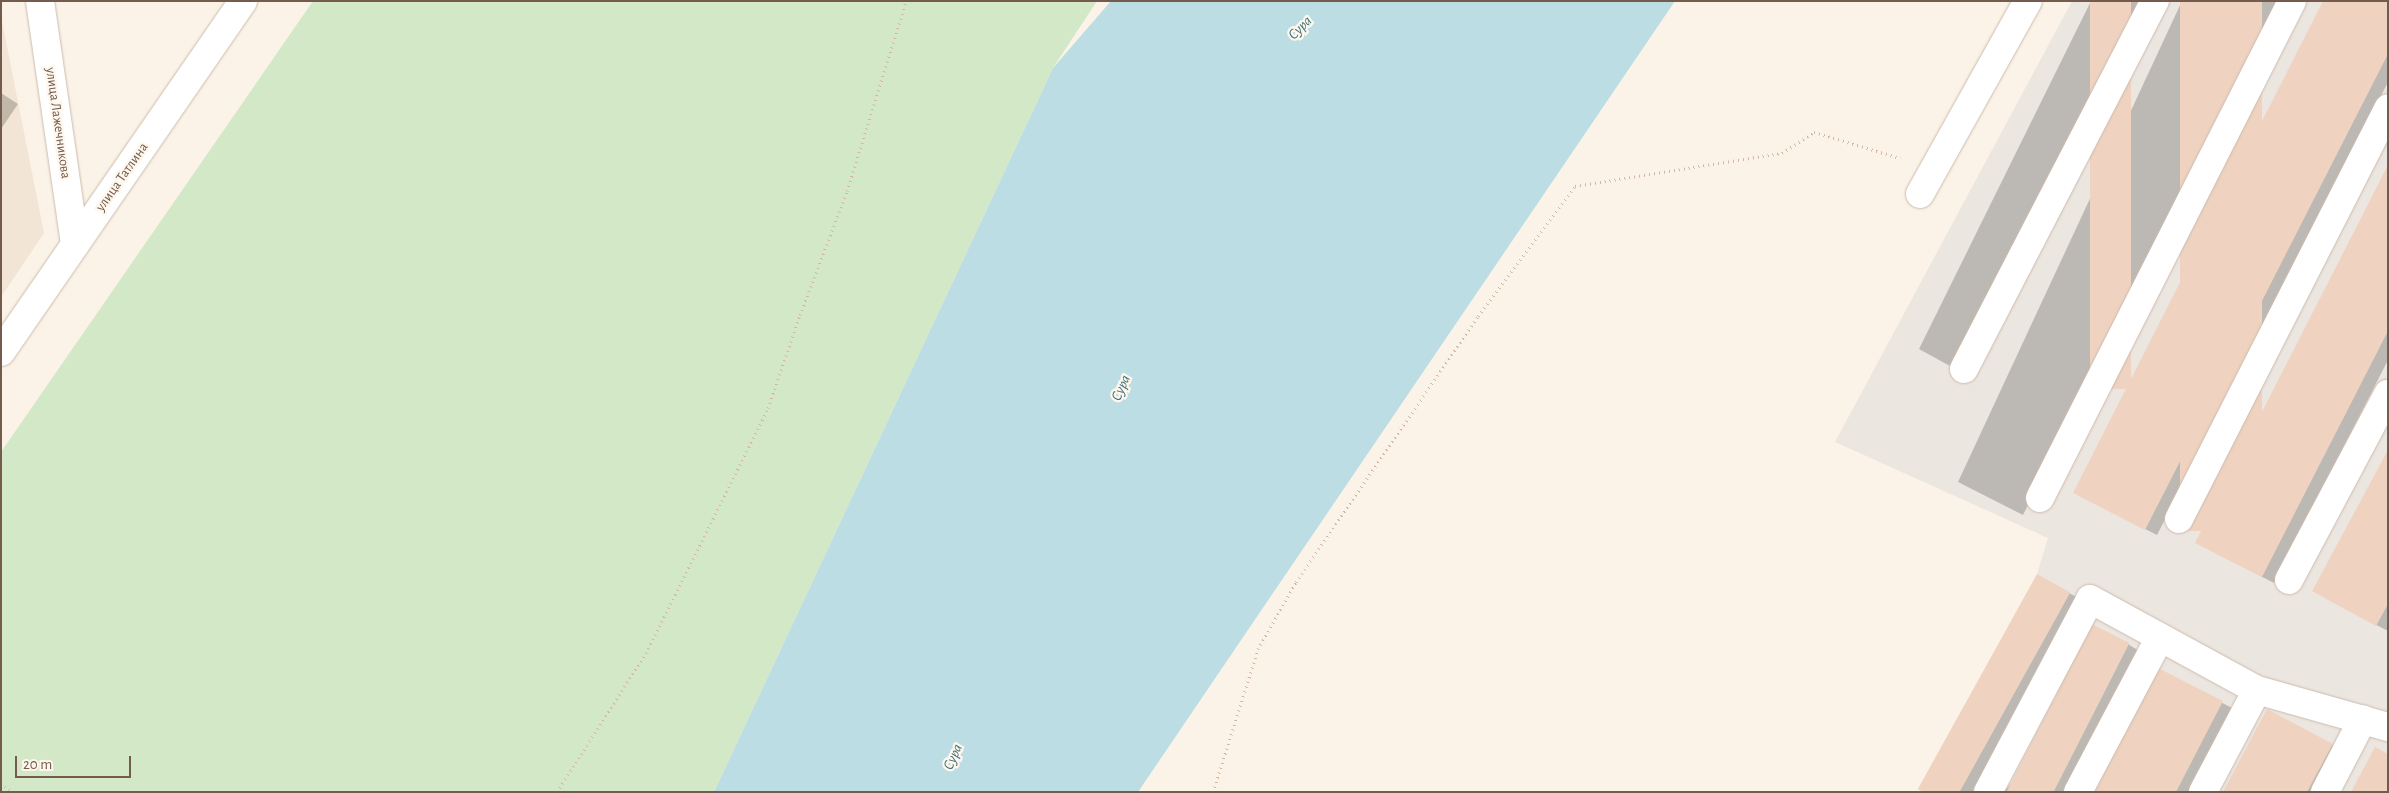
<!DOCTYPE html>
<meta charset="utf-8">
<style>
body{margin:0}
#map{position:relative;width:2389px;height:793px;overflow:hidden;background:#fbf3e7;font-family:"Alegreya Sans",sans-serif}
div>[style]{position:absolute}
.residential>*{inset:0;background:#f2e5d6}
.industrial>*{inset:0;background:#ece6e0}
.green>*{inset:0;background:#d3e8c6}
.water>*{inset:0;background:#bcdde3}
.shadow>*{inset:0;background:#0003}
.building>*{inset:0;background:#efd3c0;transform-origin:0 0}
.path>*{height:3px;margin-top:-1.5px;transform-origin:0;background:repeating-linear-gradient(90deg,#d4b7a3 0 1px,transparent 0 5px)}
.roads{filter:drop-shadow(0 0 1px #ccbbae) drop-shadow(0 0 1px #ccbbae)}
.minor>*{height:28px;margin:-14px;padding:0 14px;transform-origin:14px;border-radius:14px;background:#fff}
span{translate:-50% -50%;white-space:nowrap;text-align:center;line-height:1.15;-webkit-text-stroke:4.5px #fef7ed;paint-order:stroke}
.street-label{font-size:14px;color:#735b4d}
.water-label{font-size:15px;color:#45737e;font-style:italic}
.frame{position:absolute;inset:0;border:2px solid #735b4d;pointer-events:none}
.scale{position:absolute;left:15px;top:756px;width:116px;height:22px;box-sizing:border-box;border:2px solid #735b4d;border-top:0;padding-left:6px;font-size:15px;line-height:18px;white-space:nowrap;color:#735b4d;-webkit-text-stroke:4px #fef7ed;paint-order:stroke}
</style>
<div id="map">
<div class="residential">
<i style="clip-path:polygon(1px 16px,44px 233px,1px 297px)"></i>
</div>
<div class="industrial">
<i style="clip-path:polygon(2072px 1px,2388px 1px,2388px 792px,1923px 792px,2037px 574px,2048px 538px,1835px 442px)"></i>
</div>
<div class="green">
<i style="clip-path:polygon(313px 1px,1097px 1px,1053px 68px,714px 792px,1px 792px,1px 452px)"></i>
</div>
<div class="water">
<i style="clip-path:polygon(1111px 1px,1675px 1px,1138px 792px,714px 792px,1053px 68px)"></i>
</div>
<div class="shadow">
<i style="clip-path:polygon(2091px 1px,2145px 1px,1950px 366px,1919px 349px)"></i>
<i style="clip-path:polygon(2182px 1px,2277px 1px,2023px 515px,1958px 482px)"></i>
<i style="clip-path:polygon(2388px 1px,2388px 82px,2157px 535px,2086px 499px)"></i>
<i style="clip-path:polygon(1px 93px,18px 104px,1px 129px)"></i>
<i style="clip-path:polygon(2388px 168px,2388px 360px,2274px 583px,2208px 549px)"></i>
<i style="clip-path:polygon(2388px 453px,2388px 631px,2325px 598px)"></i>
<i style="clip-path:polygon(2069px 593px,2080px 599px,1979px 792px,1924px 792px)"></i>
<i style="clip-path:polygon(2128px 644px,2139px 651px,2064px 792px,2004px 792px)"></i>
<i style="clip-path:polygon(2158px 670px,2234px 709px,2191px 792px,2095px 792px)"></i>
<i style="clip-path:polygon(2332px 745px,2344px 752px,2322px 792px,2225px 792px)"></i>
</div>
<div class="building">
<i style="left:2090px;top:1px;width:41px;height:388px"></i>
<i style="left:2180px;top:1px;width:82px;height:530px"></i>
<i style="clip-path:polygon(2323px 1px,2388px 1px,2388px 54px,2145px 530px,2073px 493px)"></i>
<i style="clip-path:polygon(2388px 165px,2388px 331px,2262px 577px,2195px 543px)"></i>
<i style="clip-path:polygon(2388px 450px,2388px 604px,2376px 626px,2312px 591px)"></i>
<i style="left:2037px;top:574px;width:38px;height:246px;rotate:29deg"></i>
<i style="left:2092px;top:624px;width:42px;height:190px;rotate:27deg"></i>
<i style="clip-path:polygon(2158px 668px,2223px 701px,2176px 792px,2094px 792px)"></i>
<i style="clip-path:polygon(2267px 709px,2333px 744px,2307px 792px,2223px 792px)"></i>
<i style="clip-path:polygon(2375px 747px,2388px 754px,2388px 792px,2351px 792px)"></i>
</div>
<div class="path">
<i style="left:1px;top:783px;width:15px;rotate:37deg"></i>
<i style="left:557px;top:792px;width:165px;rotate:-57.4deg"></i>
<i style="left:646px;top:653px;width:274px;rotate:-63.5deg"></i>
<i style="left:768px;top:408px;width:98px;rotate:-71deg"></i>
<i style="left:800px;top:315px;width:133px;rotate:-69.2deg"></i>
<i style="left:847px;top:191px;width:199px;rotate:-72.7deg"></i>
<i style="left:1213px;top:792px;width:150px;rotate:-72.5deg"></i>
<i style="left:1258px;top:649px;width:77px;rotate:-60.4deg"></i>
<i style="left:1296px;top:582px;width:322px;rotate:-55.6deg"></i>
<i style="left:1478px;top:316px;width:162px;rotate:-53.3deg"></i>
<i style="left:1575px;top:186px;width:210px;rotate:-9.1deg"></i>
<i style="left:1782px;top:153px;width:38px;rotate:-33deg"></i>
<i style="left:1814px;top:132px;width:90px;rotate:16.8deg"></i>
</div>
<div class="roads">
<div class="minor">
<i style="left:40px;top:1px;width:246px;rotate:81.8deg"></i>
<i style="left:1920px;top:194px;width:221px;rotate:-60.8deg"></i>
<i style="left:1px;top:352px;width:426px;rotate:-55.4deg"></i>
<i style="left:1964px;top:369px;width:415px;rotate:-62.6deg"></i>
<i style="left:2040px;top:498px;width:557px;rotate:-63.11deg"></i>
<i style="left:2179px;top:519px;width:461px;rotate:-63deg"></i>
<i style="left:2289px;top:580px;width:211px;rotate:-62deg"></i>
<i style="left:1988px;top:792px;width:218px;rotate:-62.1deg"></i>
<i style="left:2090px;top:599px;width:190px;rotate:28.6deg"></i>
<i style="left:2257px;top:690px;width:136px;rotate:15.8deg"></i>
<i style="left:2078px;top:792px;width:175px;rotate:-62.1deg"></i>
<i style="left:2203px;top:792px;width:115px;rotate:-62.1deg"></i>
<i style="left:2325px;top:792px;width:82px;rotate:-62.5deg"></i>
</div>
</div>
<div class="street-label">
<span style="left:58px;top:123px;rotate:82deg">улица Лажечникова</span>
<span style="left:122px;top:177px;rotate:-55deg">улица Татлина</span>
</div>
<div class="water-label">
<span style="left:1300px;top:28px;rotate:-45deg">Сура</span>
<span style="left:1121px;top:388px;rotate:-66deg">Сура</span>
<span style="left:953px;top:757px;rotate:-66deg">Сура</span>
</div>
<div class="frame"></div>
<div class="scale">20 m</div>
</div>
